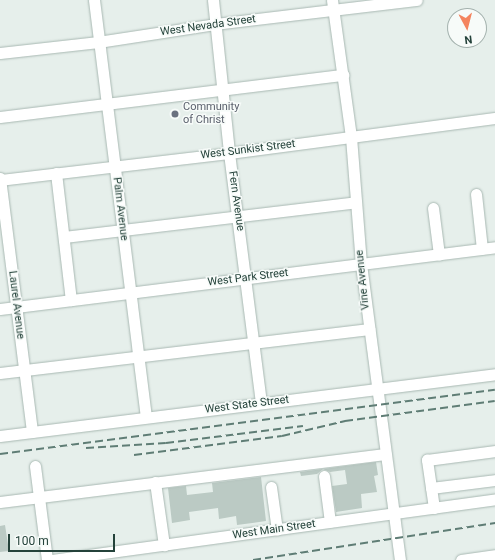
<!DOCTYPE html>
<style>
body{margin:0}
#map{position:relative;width:495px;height:560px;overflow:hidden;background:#e6efeb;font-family:Roboto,sans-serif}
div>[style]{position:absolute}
.building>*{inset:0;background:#bbcac4}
.roads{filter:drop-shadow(0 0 1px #a8b8b2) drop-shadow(0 0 1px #a8b8b2)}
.minor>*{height:11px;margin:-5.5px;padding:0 5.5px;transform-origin:5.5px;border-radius:5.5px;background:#fff}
.rail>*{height:2px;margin-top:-1px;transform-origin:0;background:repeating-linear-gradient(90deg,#5f7d75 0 8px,transparent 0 12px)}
.dots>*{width:11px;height:11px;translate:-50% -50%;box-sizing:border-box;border:2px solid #f7fbf9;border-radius:50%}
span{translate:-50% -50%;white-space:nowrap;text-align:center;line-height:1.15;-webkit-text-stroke:3px #f7fbf9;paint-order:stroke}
.street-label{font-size:11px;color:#24423a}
.worship-label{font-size:11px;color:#5b616d}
.left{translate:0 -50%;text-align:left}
.north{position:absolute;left:447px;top:8px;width:40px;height:40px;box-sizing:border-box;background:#f7fbf9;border:1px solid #a3b1ad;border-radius:50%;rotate:173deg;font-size:11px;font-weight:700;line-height:16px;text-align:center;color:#24423a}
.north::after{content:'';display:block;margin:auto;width:14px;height:18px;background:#f4845f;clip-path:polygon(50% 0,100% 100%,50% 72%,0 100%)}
.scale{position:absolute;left:8px;top:534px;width:107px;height:18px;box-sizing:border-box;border:2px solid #24423a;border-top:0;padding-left:5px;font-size:12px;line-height:14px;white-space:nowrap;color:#24423a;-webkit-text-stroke:3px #f7fbf9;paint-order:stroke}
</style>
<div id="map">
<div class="building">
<i style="clip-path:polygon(376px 462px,378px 475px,374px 476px,377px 492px,361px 494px,362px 508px,336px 512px,332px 486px,347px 484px,345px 470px,330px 472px,323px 469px,317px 474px,301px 476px,300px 472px)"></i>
<i style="clip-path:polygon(261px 477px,266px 521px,237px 525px,236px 516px,219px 519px,218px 508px,189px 512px,190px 520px,172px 523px,168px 488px,186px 486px,187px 495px,213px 492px,212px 483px)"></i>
<i style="clip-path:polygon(5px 525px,9px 551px,0 552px,0 526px)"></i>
</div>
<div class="roads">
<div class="minor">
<i style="left:94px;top:0;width:420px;rotate:82.9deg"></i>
<i style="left:213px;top:0;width:154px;rotate:84deg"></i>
<i style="left:229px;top:153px;width:252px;rotate:82.7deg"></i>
<i style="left:332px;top:0;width:138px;rotate:82.1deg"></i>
<i style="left:351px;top:137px;width:127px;rotate:85.5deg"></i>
<i style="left:361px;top:264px;width:299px;rotate:82.5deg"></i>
<i style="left:0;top:53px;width:99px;rotate:-6.4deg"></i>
<i style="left:98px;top:42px;width:118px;rotate:-8.7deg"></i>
<i style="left:215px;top:24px;width:203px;rotate:-6.8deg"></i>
<i style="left:0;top:117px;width:346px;rotate:-7deg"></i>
<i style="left:56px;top:173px;width:128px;rotate:83.3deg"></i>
<i style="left:0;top:178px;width:256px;rotate:82.8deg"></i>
<i style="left:0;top:180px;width:231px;rotate:-6.7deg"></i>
<i style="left:229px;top:153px;width:268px;rotate:-7.5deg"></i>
<i style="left:476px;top:194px;width:55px;rotate:83.8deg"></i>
<i style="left:433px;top:208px;width:47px;rotate:82.7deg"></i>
<i style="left:64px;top:237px;width:294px;rotate:-6.8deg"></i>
<i style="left:0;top:309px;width:499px;rotate:-7.1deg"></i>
<i style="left:0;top:373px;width:372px;rotate:-6.8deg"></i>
<i style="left:0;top:436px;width:499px;rotate:-7.1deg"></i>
<i style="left:35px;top:466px;width:95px;rotate:82.7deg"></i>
<i style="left:324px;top:476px;width:46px;rotate:82.6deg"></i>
<i style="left:155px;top:482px;width:64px;rotate:81.9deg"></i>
<i style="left:271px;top:487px;width:43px;rotate:82.1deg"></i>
<i style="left:431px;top:488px;width:64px;rotate:-7.1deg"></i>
<i style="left:0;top:502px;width:388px;rotate:-7.1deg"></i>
<i style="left:434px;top:508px;width:49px;rotate:-98.3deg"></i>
<i style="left:427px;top:460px;width:69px;rotate:-7.5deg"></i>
<i style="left:52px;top:560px;width:447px;rotate:-7.8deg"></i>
<i style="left:461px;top:560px;width:34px;rotate:-8deg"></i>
</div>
</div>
<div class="rail">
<i style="left:86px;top:448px;width:80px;rotate:-3.6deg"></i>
<i style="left:166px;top:443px;width:138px;rotate:-7.1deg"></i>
<i style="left:0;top:454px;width:499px;rotate:-7.4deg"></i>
<i style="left:134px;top:455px;width:149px;rotate:-7.3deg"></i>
<i style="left:282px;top:436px;width:65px;rotate:-13.4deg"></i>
<i style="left:345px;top:421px;width:151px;rotate:-7.6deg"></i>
<i style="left:253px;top:560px;width:245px;rotate:-8.7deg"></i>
</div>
<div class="dots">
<i style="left:175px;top:114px;background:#6b7280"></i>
</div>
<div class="street-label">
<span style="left:208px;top:26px;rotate:-8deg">West Nevada Street</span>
<span style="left:248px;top:150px;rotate:-7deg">West Sunkist Street</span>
<span style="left:236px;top:201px;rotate:82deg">Fern Avenue</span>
<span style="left:120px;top:209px;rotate:83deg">Palm Avenue</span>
<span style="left:248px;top:278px;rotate:-7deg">West Park Street</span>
<span style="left:363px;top:280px;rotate:-96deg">Vine Avenue</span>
<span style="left:16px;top:305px;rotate:83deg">Laurel Avenue</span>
<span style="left:247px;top:405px;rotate:-7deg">West State Street</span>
<span style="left:274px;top:530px;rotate:-8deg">West Main Street</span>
</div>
<div class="worship-label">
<span class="left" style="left:183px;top:114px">Community<br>of Christ</span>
</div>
<div class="north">N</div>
<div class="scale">100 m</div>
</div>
